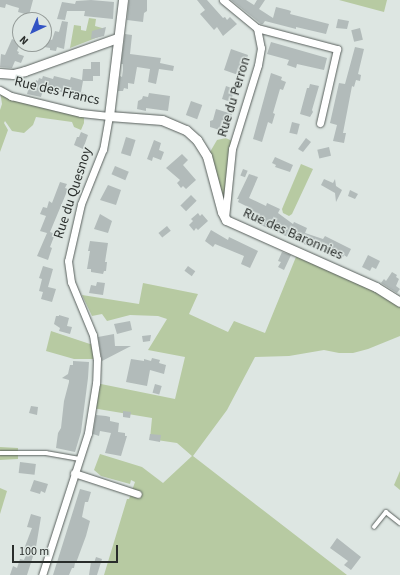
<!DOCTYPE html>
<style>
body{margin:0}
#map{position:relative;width:400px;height:575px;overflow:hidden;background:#dde6e2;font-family:"Source Sans 3",sans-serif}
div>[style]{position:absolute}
.green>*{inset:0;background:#b7caa2}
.building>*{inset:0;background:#b2bbba;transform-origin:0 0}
.roads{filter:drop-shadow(0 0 1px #585f5c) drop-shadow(0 0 1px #585f5c)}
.service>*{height:3.5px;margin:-1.75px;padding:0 1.75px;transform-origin:1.75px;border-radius:1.75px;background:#fff}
.minor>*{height:7px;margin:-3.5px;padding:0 3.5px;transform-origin:3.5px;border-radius:3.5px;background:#fff}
.tertiary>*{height:9px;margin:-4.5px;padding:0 4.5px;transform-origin:4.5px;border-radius:4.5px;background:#fff}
span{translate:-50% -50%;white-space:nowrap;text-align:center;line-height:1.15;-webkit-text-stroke:3px #dde6e2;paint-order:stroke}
.street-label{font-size:14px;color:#292d2b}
.north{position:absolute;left:12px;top:12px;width:40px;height:40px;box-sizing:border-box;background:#dde6e2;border:1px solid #959c99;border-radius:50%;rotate:224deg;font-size:11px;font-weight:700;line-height:16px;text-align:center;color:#292d2b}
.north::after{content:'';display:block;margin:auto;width:14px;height:18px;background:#3253c4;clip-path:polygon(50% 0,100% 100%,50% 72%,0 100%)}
.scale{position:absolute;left:12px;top:545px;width:106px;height:18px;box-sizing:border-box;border:2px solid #292d2b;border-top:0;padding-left:5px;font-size:12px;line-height:14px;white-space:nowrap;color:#292d2b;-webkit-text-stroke:3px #dde6e2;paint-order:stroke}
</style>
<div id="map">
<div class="green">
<i style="clip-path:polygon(339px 0,387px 0,384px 12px)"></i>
<i style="clip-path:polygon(89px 18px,96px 19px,95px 26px,102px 28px,101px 36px,70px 48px,74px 25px,81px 26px,81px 30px,86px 31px)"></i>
<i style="clip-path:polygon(0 91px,84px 116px,84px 123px,81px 130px,74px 127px,72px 122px,36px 117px,33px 125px,24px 133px,12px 131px,5px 121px,4px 123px,8px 130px,0 152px,0 110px,2px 104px)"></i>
<i style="clip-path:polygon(226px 138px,234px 142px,224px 200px,210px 152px,217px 140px)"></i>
<i style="clip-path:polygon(301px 164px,313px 169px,292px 214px,289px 216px,283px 213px,282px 209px)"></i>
<i style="clip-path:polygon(298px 252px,400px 302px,400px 336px,368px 349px,353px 353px,339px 353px,324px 350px,289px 356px,255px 357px,227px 410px,193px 456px,347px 575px,104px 575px,127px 499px,129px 499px,135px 482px,131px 480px,130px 484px,101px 476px,94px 470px,100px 454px,142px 467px,163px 483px,192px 456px,177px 443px,150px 439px,152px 418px,92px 408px,96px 383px,175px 399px,185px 357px,148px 350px,167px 319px,158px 316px,130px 315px,107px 321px,102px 314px,92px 316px,82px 295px,139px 304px,143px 283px,198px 294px,189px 314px,228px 332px,234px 321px,265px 333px)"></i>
<i style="clip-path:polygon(51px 331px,90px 344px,95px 343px,97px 359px,74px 359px,46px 351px)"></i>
<i style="clip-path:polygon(0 447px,18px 448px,18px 459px,0 460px)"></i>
<i style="clip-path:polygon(400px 471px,400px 490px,394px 485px)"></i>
<i style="clip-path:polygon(0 488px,7px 491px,0 514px)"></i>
</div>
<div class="building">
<i style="clip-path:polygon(0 0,33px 0,29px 15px,18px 12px,19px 8px,12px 6px,6px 4px,5px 8px,0 7px)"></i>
<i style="clip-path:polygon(91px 0,114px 2px,113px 19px,84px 16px,85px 11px,67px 11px,65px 20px,57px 19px,62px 2px,75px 4px,76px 1px)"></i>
<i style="clip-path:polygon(129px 0,147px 0,147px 11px,144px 13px,143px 22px,127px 20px)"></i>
<i style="clip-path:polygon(197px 0,207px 0,223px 18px,225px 17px,227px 20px,230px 17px,237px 24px,223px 36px,217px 27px,214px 30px,200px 14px,205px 10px)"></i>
<i style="clip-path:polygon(231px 0,246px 0,254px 5px,257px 0,265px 0,259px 9px,273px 18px,276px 7px,288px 10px,291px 11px,290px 14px,329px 24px,326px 34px,296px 27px,296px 29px,265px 21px,263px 24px,261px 24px)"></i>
<i style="clip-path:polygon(338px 19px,349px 21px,347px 29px,336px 28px)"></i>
<i style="clip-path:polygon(62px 21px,68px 22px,64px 49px,57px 47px,56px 51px,50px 50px,50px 48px,44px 47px,47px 38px,52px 40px,55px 31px,59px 32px)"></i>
<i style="clip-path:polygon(106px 27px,104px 36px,91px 39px,92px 31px)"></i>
<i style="left:360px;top:28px;width:12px;height:9px;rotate:76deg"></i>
<i style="clip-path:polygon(125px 34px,132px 35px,130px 54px,161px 58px,160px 63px,174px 66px,173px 71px,159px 69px,156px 84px,148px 82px,150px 69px,137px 67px,134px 84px,128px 83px,128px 89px,124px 88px,123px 91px,118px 91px,120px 76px,122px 77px,123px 70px,123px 64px,121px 64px)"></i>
<i style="clip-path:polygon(12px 39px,20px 43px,17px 51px,19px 52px,18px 54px,24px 56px,21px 63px,15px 61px,12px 68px,0 67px,1px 54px,5px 55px)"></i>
<i style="clip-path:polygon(271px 42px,327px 58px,324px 70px,297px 64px,296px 68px,287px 65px,289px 60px,267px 54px)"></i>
<i style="clip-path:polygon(355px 47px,364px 49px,358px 74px,361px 75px,360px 81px,356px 80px,354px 87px,352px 86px,343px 133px,346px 133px,344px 143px,333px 141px,337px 125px,330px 123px,339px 83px,345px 84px)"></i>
<i style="clip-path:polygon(231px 49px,248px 55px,246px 62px,248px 62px,241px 76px,224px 70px)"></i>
<i style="clip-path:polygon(91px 62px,100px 62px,100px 76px,93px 76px,93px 81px,83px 81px,81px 92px,84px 93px,83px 102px,74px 100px,75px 96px,44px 87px,41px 97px,27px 94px,29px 87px,34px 88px,36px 80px,38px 81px,39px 78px,42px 79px,43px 76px,53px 79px,54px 76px,70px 80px,71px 77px,82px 80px,83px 69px,91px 69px)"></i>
<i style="clip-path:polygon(271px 73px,282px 77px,281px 80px,286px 82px,283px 90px,280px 89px,273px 113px,275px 114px,272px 124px,268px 122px,262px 142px,253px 139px)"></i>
<i style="clip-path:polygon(310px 84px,319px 86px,312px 110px,313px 112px,310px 117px,300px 114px,307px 88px,309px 88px)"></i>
<i style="clip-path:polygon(226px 86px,234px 89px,231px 102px,222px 99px)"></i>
<i style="clip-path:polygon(149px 93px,170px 96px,168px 111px,146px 108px,146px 111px,137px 109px,138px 101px,142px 99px,143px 96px,148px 97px)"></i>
<i style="left:191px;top:101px;width:12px;height:15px;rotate:20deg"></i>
<i style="clip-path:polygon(216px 109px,232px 114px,226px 132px,210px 127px,210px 121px,213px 120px)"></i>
<i style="left:292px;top:122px;width:8px;height:11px;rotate:14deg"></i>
<i style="clip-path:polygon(81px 132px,88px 135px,83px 149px,74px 145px,77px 137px,79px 137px)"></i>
<i style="left:126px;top:137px;width:10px;height:17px;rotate:17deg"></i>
<i style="clip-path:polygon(306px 138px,311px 142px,303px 152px,298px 149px)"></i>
<i style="clip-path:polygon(154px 140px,161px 143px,159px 150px,164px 152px,161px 160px,153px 157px,152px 161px,147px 159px)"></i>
<i style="left:329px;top:147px;width:9px;height:12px;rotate:77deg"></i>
<i style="clip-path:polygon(182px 154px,188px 160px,183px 165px,196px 180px,186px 189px,183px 186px,181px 188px,177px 183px,180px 180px,166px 168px)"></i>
<i style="clip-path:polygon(275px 157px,293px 165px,290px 172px,275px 167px,276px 165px,272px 163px)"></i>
<i style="left:115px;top:166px;width:15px;height:9px;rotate:23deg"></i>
<i style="left:243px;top:169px;width:5px;height:7px;rotate:22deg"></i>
<i style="clip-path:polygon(249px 174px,258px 177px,249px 198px,266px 206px,267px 203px,280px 209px,278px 213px,293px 224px,294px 222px,307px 228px,305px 233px,323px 239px,325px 236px,351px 249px,347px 257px,344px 255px,343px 257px,333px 252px,331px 256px,243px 217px,248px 207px,238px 202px,239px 199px,237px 199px)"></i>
<i style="clip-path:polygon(324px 179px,333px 183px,335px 179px,336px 186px,342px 190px,336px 202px,335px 193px,321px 185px)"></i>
<i style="clip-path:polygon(60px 182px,67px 184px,65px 188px,68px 189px,50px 232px,55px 234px,50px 247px,52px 248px,48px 260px,37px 256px,47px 233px,40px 231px,46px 216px,40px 214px,43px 207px,47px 208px,49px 201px,52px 203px)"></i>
<i style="clip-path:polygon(108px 185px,121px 190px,116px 205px,100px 200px)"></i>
<i style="clip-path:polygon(350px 190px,358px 194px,355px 199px,348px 196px)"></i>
<i style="left:191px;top:195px;width:8px;height:15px;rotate:45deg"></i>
<i style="clip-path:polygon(198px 213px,200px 216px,202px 214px,208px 221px,198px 230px,196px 228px,194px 231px,189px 225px,193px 221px,191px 219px)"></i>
<i style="clip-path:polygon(100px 214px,112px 221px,108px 233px,94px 229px)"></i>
<i style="left:167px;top:226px;width:6px;height:11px;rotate:51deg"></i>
<i style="clip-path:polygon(211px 230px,228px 240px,229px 237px,258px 251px,250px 268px,241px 264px,244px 256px,215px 244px,213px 247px,205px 241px)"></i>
<i style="clip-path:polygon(90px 241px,108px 243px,105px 262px,107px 262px,106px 271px,104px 271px,103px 274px,91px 272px,91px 269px,87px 269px,90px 251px,88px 251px)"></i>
<i style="clip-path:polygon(282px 252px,291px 255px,284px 270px,278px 267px,281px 262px,278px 261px)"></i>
<i style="clip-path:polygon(368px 255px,380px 261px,376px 269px,372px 267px,370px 271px,362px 267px)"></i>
<i style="clip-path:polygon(43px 266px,53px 269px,48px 287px,56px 289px,52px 302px,41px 299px,43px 292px,39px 291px,42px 279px,39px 278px)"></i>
<i style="left:188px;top:266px;width:9px;height:6px;rotate:36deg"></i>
<i style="clip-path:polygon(392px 272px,397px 275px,396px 277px,399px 279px,396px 286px,400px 289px,397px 293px,381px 283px,384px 279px,386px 281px)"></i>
<i style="clip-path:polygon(97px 282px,105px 283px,103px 295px,89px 293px,91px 285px,96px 286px)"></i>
<i style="clip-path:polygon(59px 315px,69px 318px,67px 326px,72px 327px,70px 334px,59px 331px,60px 328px,54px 324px,56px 316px,59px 316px)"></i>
<i style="clip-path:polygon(130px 321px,132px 330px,117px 334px,114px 324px)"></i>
<i style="clip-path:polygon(114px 334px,115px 346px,131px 346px,102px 361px,98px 337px)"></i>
<i style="clip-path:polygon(151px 335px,150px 341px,143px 342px,142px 336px)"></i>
<i style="clip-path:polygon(152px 358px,160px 360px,159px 363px,166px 365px,164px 374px,150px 370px,147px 386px,126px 382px,131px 359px,144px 361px,144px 359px,151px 361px)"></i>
<i style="clip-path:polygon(73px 361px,89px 362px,88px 378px,81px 432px,75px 452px,56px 448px,58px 433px,61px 428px,64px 401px,69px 382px,69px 380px,62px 378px,68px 374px,70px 365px,73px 365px)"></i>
<i style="left:155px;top:384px;width:7px;height:9px;rotate:16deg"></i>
<i style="clip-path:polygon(31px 406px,38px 407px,37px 415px,29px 413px)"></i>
<i style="clip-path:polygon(123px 411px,131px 412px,130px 418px,123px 417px)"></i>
<i style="clip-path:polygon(96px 415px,106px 416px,110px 417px,110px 421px,119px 423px,118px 432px,125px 433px,125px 436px,127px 436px,121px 456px,105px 453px,111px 433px,100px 431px,99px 436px,93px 434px)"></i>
<i style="clip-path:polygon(150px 434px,161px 435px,160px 442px,149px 440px)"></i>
<i style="left:20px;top:462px;width:16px;height:11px;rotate:7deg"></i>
<i style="clip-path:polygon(34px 480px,48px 484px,45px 493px,41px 491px,40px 494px,30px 491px)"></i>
<i style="clip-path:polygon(80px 489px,91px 492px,88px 502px,85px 502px,82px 517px,90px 521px,86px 536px,76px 563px,75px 563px,74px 568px,72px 568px,69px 575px,53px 575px)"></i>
<i style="clip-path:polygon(31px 514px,41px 517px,36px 547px,27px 575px,10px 575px,13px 566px,17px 568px,20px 559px,24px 560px,28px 550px,24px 549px,32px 528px,27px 527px)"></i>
<i style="clip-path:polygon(337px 538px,361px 557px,351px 570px,344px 565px,348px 561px,330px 548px)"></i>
<i style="clip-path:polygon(96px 557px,102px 559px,97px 575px,89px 575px,91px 562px,94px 563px)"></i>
</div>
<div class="roads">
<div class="service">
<i style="left:0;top:453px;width:46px"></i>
<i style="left:46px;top:453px;width:34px;rotate:10deg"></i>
<i style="left:374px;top:527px;width:19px;rotate:-51deg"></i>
<i style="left:386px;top:512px;width:18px;rotate:38deg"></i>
</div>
<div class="minor">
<i style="left:223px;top:0;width:44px;rotate:39.5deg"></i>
<i style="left:257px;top:28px;width:20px;rotate:79deg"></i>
<i style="left:261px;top:48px;width:17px;rotate:100deg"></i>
<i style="left:258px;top:65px;width:88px;rotate:107.2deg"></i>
<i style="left:232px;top:149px;width:69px;rotate:95.8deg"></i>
<i style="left:257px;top:28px;width:83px;rotate:14.7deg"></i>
<i style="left:337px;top:49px;width:76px;rotate:102.9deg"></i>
<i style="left:0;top:90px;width:13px;rotate:29deg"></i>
<i style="left:11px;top:96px;width:72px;rotate:13.7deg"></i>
<i style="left:81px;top:113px;width:28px;rotate:6deg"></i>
<i style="left:109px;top:116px;width:34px;rotate:100deg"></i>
<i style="left:103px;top:149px;width:59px;rotate:111.8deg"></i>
<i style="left:81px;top:204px;width:58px;rotate:102.8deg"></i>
<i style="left:68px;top:261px;width:21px;rotate:82deg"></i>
<i style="left:71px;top:282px;width:57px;rotate:67.5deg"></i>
<i style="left:93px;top:335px;width:24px;rotate:81deg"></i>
<i style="left:97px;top:359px;width:24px;rotate:92deg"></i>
<i style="left:96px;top:383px;width:51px;rotate:99.1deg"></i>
<i style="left:88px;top:433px;width:149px;rotate:107.9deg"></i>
<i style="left:74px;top:473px;width:67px;rotate:18.2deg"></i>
</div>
<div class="tertiary">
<i style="left:123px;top:0;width:117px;rotate:96.9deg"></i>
<i style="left:109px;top:116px;width:53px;rotate:4.3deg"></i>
<i style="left:162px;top:120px;width:26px;rotate:23deg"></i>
<i style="left:186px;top:130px;width:15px;rotate:42deg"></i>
<i style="left:197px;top:140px;width:19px;rotate:58deg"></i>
<i style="left:207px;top:156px;width:58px;rotate:75deg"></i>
<i style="left:222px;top:212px;width:9px;rotate:63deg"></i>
<i style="left:226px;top:220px;width:164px;rotate:24.1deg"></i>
<i style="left:376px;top:287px;width:28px;rotate:32deg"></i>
<i style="left:0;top:73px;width:13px;rotate:4deg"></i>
<i style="left:13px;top:74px;width:12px;rotate:-14deg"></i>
<i style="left:25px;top:71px;width:98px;rotate:-19.7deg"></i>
</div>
</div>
<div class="street-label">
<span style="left:57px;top:91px;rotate:13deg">Rue des Francs</span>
<span style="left:234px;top:97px;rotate:-73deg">Rue du Perron</span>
<span style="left:73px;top:193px;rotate:-72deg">Rue du Quesnoy</span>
<span style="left:293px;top:234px;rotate:24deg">Rue des Baronnies</span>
</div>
<div class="north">N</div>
<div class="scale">100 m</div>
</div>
